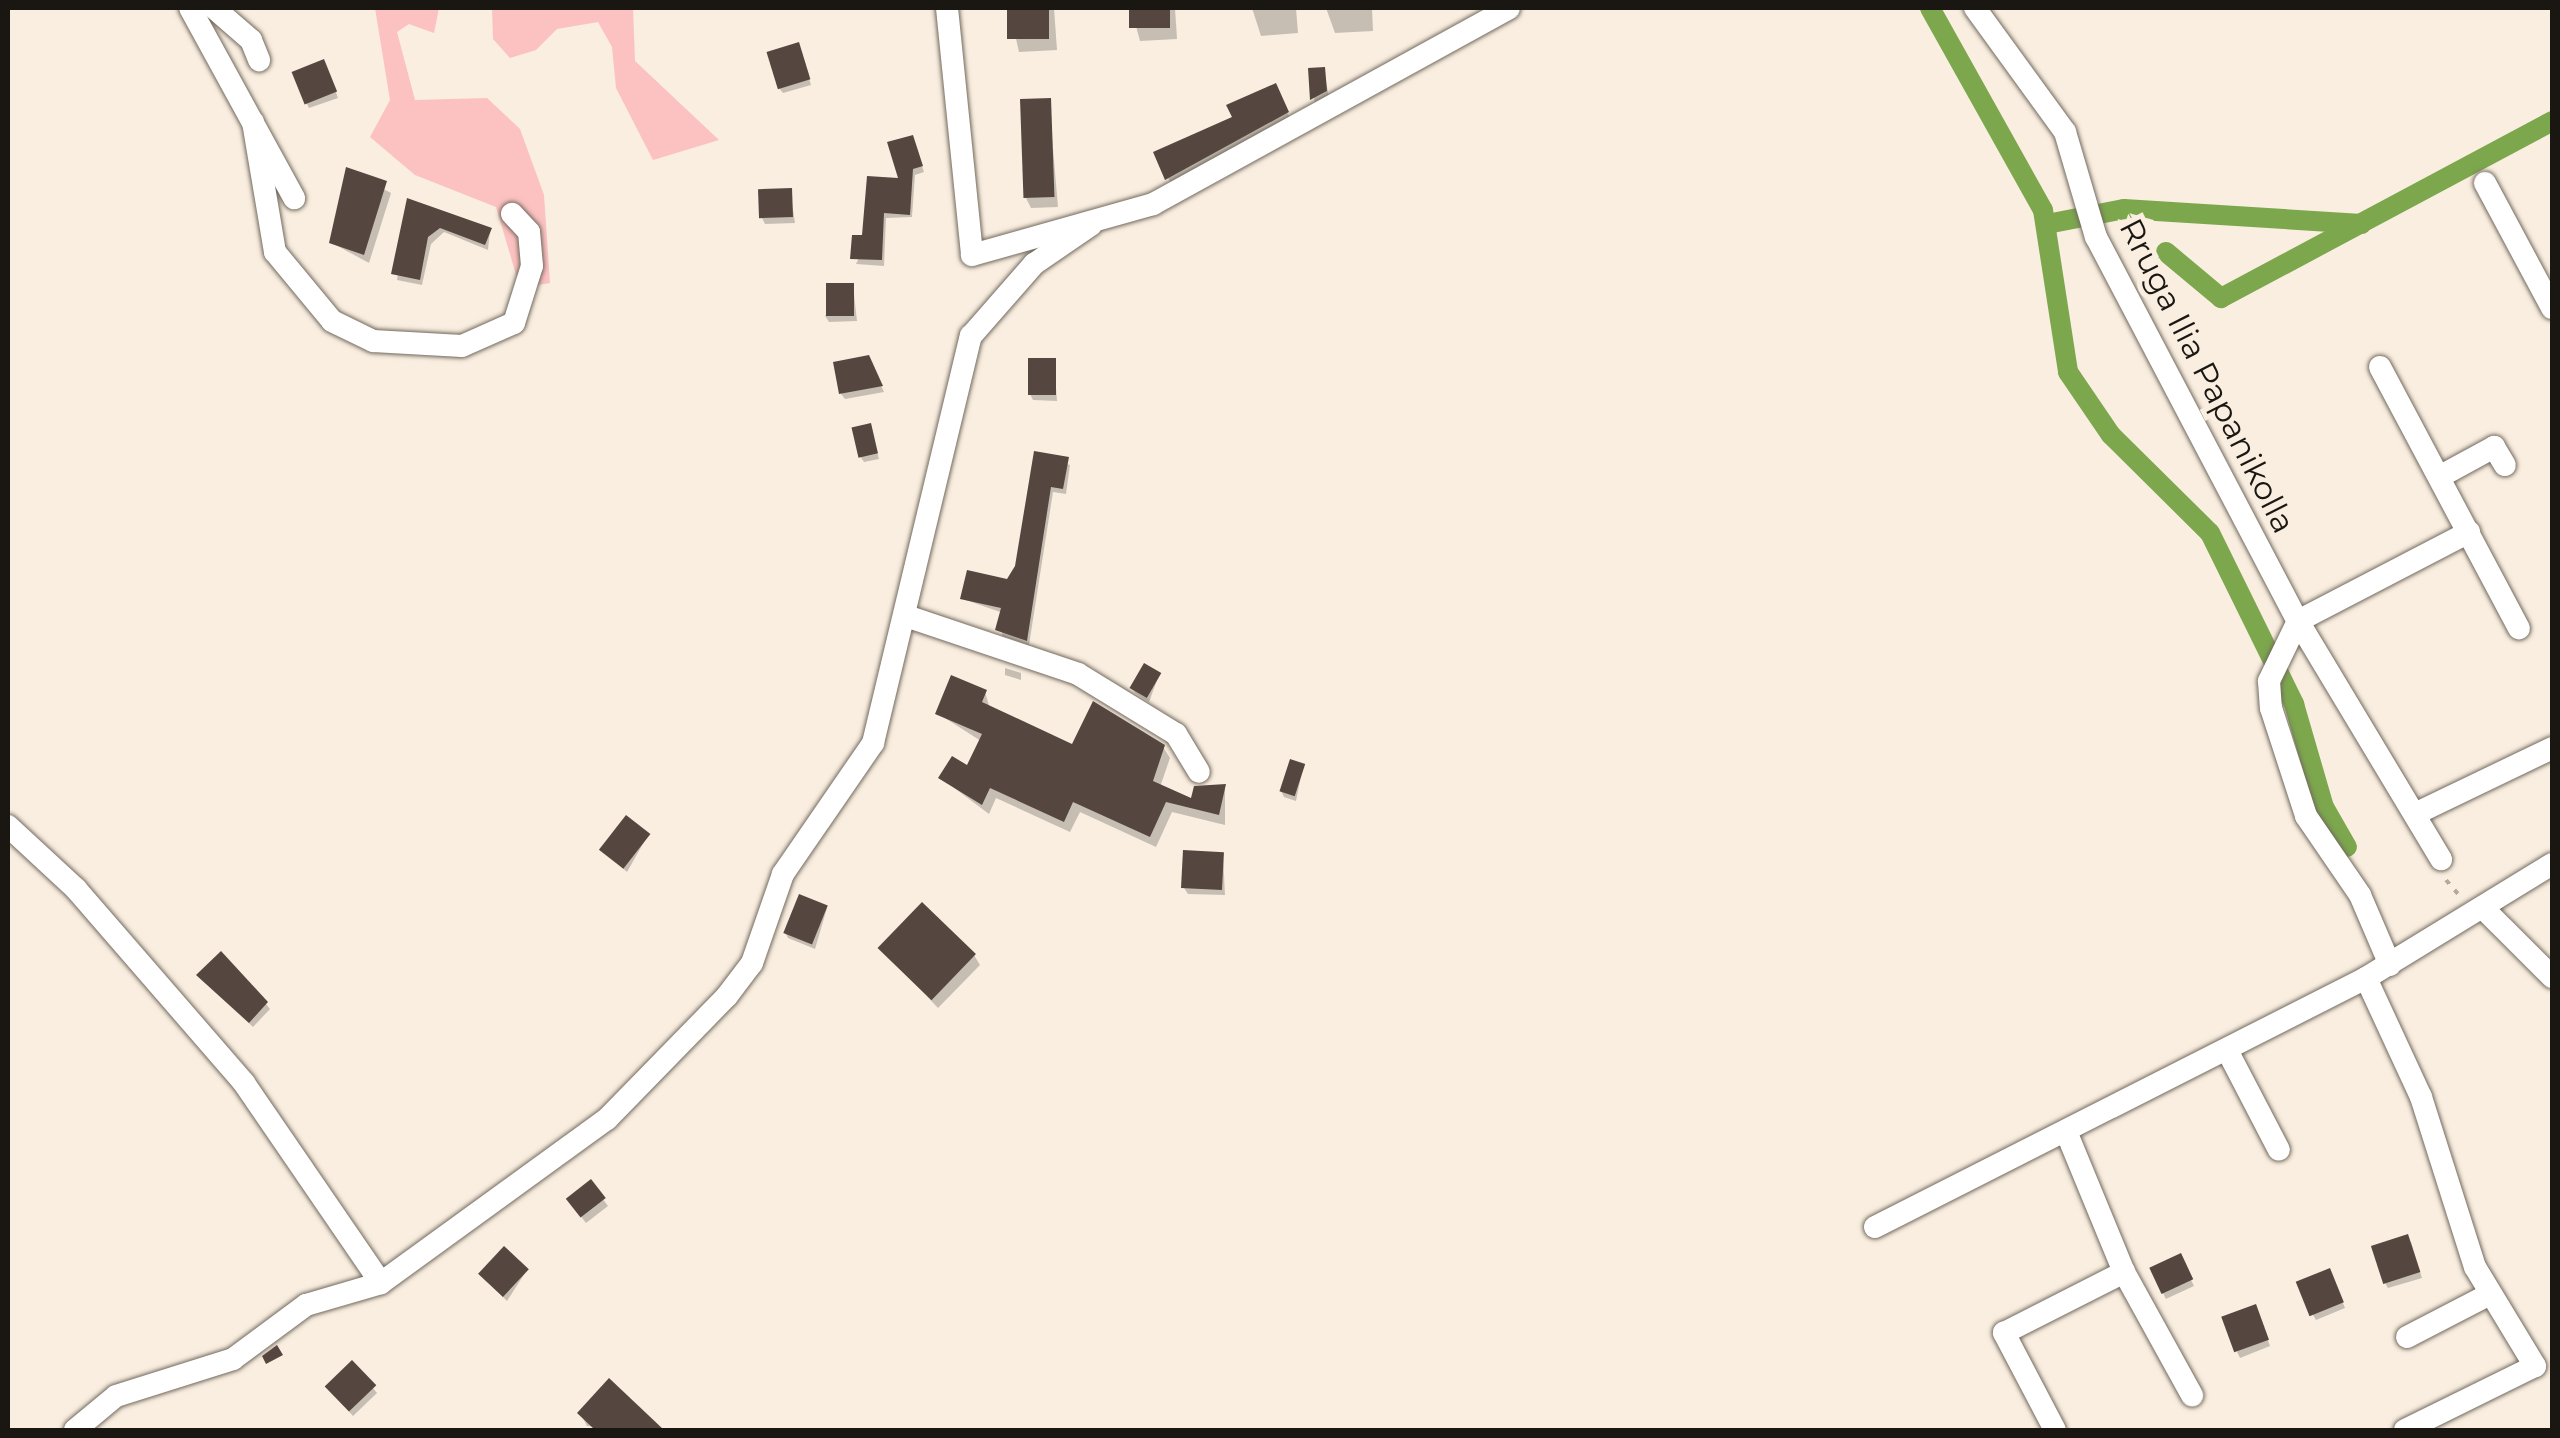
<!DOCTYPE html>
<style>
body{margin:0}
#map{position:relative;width:2560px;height:1438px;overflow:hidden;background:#f9eee0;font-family:Montserrat,sans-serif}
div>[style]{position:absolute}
.green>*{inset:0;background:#fcc1c1}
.shadow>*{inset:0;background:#0003;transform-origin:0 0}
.canal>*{height:20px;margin:-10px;padding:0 10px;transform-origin:10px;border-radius:10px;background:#7ca74d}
.building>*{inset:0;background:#554740;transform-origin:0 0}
.path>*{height:4px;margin-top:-2px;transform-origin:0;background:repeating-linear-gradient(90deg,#b3aa9f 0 5px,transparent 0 13px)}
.roads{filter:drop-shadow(0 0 2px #72695d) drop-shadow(0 0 2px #72695d)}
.minor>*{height:22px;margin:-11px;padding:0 11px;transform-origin:11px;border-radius:11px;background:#fff}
span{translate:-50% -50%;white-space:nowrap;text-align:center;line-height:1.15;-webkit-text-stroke:10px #f9eee0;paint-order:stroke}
.street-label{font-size:32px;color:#1a1611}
.frame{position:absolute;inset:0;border:10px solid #1a1611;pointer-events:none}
</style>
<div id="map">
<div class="green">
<i style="clip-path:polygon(375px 8px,439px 8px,434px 33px,409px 24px,397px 32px,415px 100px,487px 98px,520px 129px,544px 195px,550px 283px,520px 288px,496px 207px,415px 175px,370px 137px,390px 100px)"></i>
<i style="clip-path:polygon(492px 8px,633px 8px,635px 61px,719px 140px,653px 160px,616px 88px,612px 47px,598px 22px,557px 29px,536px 50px,510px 58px,493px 39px)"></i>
</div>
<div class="shadow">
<i style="clip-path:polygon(1009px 8px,1054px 8px,1057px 50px,1019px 52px)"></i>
<i style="clip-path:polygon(1131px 8px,1175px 8px,1177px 39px,1140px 41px)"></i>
<i style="clip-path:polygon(1252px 8px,1296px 8px,1298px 33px,1261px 36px)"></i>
<i style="clip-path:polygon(1326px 8px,1372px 8px,1373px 31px,1335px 33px)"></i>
<i style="clip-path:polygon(801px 51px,811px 85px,783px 93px,779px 88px)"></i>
<i style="clip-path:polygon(327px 68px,338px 98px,309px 108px,306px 102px)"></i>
<i style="clip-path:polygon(1324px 69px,1329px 98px,1315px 105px,1310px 70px)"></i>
<i style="clip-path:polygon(1280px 96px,1292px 123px,1173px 188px,1156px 153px)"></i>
<i style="clip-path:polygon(1049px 101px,1058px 207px,1031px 208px,1026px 198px)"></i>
<i style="clip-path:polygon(915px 144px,924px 172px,915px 175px,912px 217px,886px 218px,884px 266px,856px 264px)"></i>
<i style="clip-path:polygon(347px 170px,391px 193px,369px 263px,332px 243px)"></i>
<i style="clip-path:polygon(790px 190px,795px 223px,765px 224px,762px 218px)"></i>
<i style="clip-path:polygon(409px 201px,490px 230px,488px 250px,444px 232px,431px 244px,422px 285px,397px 280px)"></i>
<i style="clip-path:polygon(853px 285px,857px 321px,829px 322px,825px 316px)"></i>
<i style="clip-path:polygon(1054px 361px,1057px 401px,1033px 400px,1030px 394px)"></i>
<i style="clip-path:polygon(871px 364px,884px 392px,845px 399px,841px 394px)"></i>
<i style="clip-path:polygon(870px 426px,879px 459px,864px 462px,860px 456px)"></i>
<i style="clip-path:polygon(1036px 454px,1070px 465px,1066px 494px,1053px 492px,1029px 645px,1002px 636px,1003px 613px,963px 599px,1008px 582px,1017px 567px)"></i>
<i style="clip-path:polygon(1005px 668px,1021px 673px,1021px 680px,1005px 675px)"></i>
<i style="clip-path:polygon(1159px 675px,1149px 702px,1135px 693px,1131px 687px)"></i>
<i style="clip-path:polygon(985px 692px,990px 709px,1073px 747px,1163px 747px,1170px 758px,1160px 787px,1193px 802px,1225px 786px,1225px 825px,1172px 812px,1156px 847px,1080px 812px,1070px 832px,996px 798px,989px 814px,941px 778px,968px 769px,981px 741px,937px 713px)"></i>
<i style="clip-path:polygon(1303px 766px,1296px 801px,1284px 797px,1281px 791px)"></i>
<i style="clip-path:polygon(648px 835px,627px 872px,602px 850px)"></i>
<i style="clip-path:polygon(1223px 854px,1225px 895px,1188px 894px,1184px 888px)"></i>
<i style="clip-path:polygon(827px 908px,815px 949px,788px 938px,785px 932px)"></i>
<i style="clip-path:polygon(881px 948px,974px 955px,980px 965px,938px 1008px)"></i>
<i style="clip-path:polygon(199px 976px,266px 1004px,270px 1009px,253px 1027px)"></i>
<i style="clip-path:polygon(590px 1182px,608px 1206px,586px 1223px,572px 1205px)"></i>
<i style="clip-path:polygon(2411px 1242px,2422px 1278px,2388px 1288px,2385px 1283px)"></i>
<i style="left:2180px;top:1256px;width:33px;height:31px;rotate:65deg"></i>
<i style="clip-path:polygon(527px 1270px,507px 1301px,481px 1275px)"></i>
<i style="clip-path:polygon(2332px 1277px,2345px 1308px,2316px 1320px,2313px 1315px)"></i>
<i style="clip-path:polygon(2258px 1313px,2270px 1346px,2240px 1358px,2237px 1352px)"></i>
<i style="clip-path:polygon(352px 1363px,377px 1393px,353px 1416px,331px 1392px)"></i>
<i style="clip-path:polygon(609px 1382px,661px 1430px,587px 1426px,580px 1413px)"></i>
</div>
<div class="canal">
<i style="left:1930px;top:8px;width:231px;rotate:60.8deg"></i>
<i style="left:2043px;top:210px;width:164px;rotate:81.2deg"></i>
<i style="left:2068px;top:372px;width:76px;rotate:55.7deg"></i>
<i style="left:2111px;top:435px;width:139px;rotate:44.7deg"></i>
<i style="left:2210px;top:533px;width:191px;rotate:63.8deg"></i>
<i style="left:2294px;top:704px;width:107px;rotate:73.8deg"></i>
<i style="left:2324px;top:807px;width:46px;rotate:60.1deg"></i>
<i style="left:2047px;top:224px;width:78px;rotate:-11deg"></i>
<i style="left:2124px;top:209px;width:238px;rotate:3.6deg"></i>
<i style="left:2166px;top:252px;width:72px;rotate:39.9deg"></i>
<i style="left:2221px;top:298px;width:375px;rotate:-28.1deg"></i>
</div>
<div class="building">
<i style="left:1007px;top:8px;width:42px;height:31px"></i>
<i style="left:1129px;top:8px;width:41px;height:20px"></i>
<i style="left:799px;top:42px;width:39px;height:34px;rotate:73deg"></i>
<i style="left:324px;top:59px;width:35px;height:35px;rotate:68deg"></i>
<i style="clip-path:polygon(1325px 67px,1327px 91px,1310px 100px,1308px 68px)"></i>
<i style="clip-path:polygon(1276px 83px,1289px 112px,1165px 180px,1153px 152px,1232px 117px,1226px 105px)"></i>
<i style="left:1051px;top:98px;width:99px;height:31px;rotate:88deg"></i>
<i style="clip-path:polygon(913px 135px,923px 166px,913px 169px,910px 215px,884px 213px,882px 260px,850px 259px,852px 235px,862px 235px,867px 176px,898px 178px,887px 142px)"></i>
<i style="clip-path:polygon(346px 167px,387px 181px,364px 255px,329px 243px)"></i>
<i style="left:792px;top:188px;width:29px;height:34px;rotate:88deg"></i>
<i style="clip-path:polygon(407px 198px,492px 228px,485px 245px,440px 228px,428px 237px,420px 280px,391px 274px)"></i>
<i style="left:826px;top:283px;width:28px;height:33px"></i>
<i style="clip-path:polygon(869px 355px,883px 386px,839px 394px,833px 362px)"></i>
<i style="left:1028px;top:358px;width:28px;height:37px"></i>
<i style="left:871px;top:423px;width:31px;height:20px;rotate:77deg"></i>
<i style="clip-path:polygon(1034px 451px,1069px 457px,1063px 489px,1051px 487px,1027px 641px,995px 630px,1001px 608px,960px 599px,967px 570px,1007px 579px,1015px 566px)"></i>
<i style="left:1144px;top:663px;width:20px;height:29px;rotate:30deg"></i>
<i style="clip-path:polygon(951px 675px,987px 690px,982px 702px,1072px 744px,1093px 701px,1165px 745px,1153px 781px,1191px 798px,1194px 786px,1226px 784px,1219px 815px,1166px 802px,1150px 837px,1073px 802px,1064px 822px,990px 788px,982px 805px,938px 778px,952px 756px,967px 765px,982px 734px,935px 714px)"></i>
<i style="left:1290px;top:759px;width:16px;height:34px;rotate:18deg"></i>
<i style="left:626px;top:815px;width:31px;height:44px;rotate:38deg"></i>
<i style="left:1183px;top:850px;width:41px;height:38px;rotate:3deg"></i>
<i style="left:799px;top:894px;width:31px;height:42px;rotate:22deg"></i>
<i style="left:922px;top:902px;width:75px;height:64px;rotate:44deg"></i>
<i style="clip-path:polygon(221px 951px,268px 1002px,249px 1023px,196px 975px)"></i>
<i style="left:591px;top:1179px;width:24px;height:32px;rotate:52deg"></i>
<i style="left:2408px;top:1234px;width:40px;height:39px;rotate:72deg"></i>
<i style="left:504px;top:1246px;width:34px;height:38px;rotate:43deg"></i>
<i style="left:2181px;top:1253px;width:29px;height:35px;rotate:65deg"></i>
<i style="left:2330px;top:1268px;width:37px;height:37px;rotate:68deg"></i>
<i style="left:2256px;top:1304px;width:38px;height:37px;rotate:70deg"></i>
<i style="clip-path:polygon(277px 1345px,283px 1355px,266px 1364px,262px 1356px)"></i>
<i style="left:352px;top:1360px;width:35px;height:38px;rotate:46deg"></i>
<i style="clip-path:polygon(609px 1378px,664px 1430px,595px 1430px,577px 1413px)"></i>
</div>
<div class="path">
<i style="left:2446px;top:880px;width:20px;rotate:49deg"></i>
</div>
<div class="roads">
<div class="minor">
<i style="left:190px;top:8px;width:217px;rotate:61.3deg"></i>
<i style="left:214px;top:8px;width:49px;rotate:40.9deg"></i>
<i style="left:251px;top:40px;width:22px;rotate:68deg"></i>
<i style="left:947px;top:8px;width:248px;rotate:84.2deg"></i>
<i style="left:972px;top:255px;width:188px;rotate:-15.7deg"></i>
<i style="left:1153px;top:204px;width:406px;rotate:-28.8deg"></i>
<i style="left:1975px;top:8px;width:153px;rotate:54deg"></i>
<i style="left:2065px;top:132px;width:109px;rotate:73.6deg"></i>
<i style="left:2096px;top:237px;width:434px;rotate:62.3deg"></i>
<i style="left:2298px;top:621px;width:278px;rotate:59deg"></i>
<i style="left:253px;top:122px;width:132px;rotate:80.4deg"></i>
<i style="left:275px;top:252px;width:89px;rotate:50.4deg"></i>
<i style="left:332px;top:321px;width:46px;rotate:26deg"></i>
<i style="left:373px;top:341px;width:89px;rotate:3.2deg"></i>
<i style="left:462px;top:346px;width:57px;rotate:-23.9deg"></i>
<i style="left:514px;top:323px;width:60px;rotate:-72.5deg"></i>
<i style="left:532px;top:266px;width:34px;rotate:-95deg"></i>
<i style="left:529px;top:232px;width:25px;rotate:-133deg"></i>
<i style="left:2485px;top:183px;width:142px;rotate:61.8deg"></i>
<i style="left:2380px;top:367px;width:296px;rotate:62deg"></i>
<i style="left:2439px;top:477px;width:63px;rotate:-28.6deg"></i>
<i style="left:2494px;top:447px;width:21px;rotate:59deg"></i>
<i style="left:909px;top:617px;width:178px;rotate:18.6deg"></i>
<i style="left:1078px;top:674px;width:115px;rotate:31.5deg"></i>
<i style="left:1176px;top:734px;width:44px;rotate:58.8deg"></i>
<i style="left:2298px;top:621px;width:67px;rotate:115.8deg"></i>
<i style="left:2269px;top:681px;width:27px;rotate:86deg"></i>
<i style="left:2271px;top:708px;width:114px;rotate:72deg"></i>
<i style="left:2306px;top:816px;width:96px;rotate:55.6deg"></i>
<i style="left:2360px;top:895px;width:76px;rotate:66.8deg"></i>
<i style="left:2298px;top:621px;width:193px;rotate:-27.5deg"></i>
<i style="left:2415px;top:814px;width:152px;rotate:-25.7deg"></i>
<i style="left:8px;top:826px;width:93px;rotate:42.8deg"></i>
<i style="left:76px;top:889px;width:257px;rotate:49.1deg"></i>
<i style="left:244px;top:1083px;width:242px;rotate:55.6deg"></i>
<i style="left:2487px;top:912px;width:92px;rotate:45deg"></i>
<i style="left:2366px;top:978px;width:131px;rotate:65.2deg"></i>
<i style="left:2421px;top:1097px;width:178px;rotate:72.4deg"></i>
<i style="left:2475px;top:1267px;width:116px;rotate:58.8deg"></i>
<i style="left:2535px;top:1366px;width:145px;rotate:153.8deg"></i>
<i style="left:2228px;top:1052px;width:110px;rotate:62.5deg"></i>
<i style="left:1875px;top:1227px;width:551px;rotate:-26.89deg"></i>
<i style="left:2366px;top:978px;width:218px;rotate:-31.5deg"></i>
<i style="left:2124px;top:1272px;width:141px;rotate:61.1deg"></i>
<i style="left:2407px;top:1337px;width:93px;rotate:-27.4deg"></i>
<i style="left:75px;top:1430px;width:53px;rotate:-39.7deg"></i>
<i style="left:116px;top:1396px;width:123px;rotate:-17.5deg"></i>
<i style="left:233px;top:1359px;width:91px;rotate:-36.5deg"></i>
<i style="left:306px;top:1305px;width:78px;rotate:-16.3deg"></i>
<i style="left:381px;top:1283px;width:279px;rotate:-36deg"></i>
<i style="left:607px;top:1119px;width:172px;rotate:-45.7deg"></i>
<i style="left:727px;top:996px;width:41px;rotate:-52.9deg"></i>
<i style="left:752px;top:963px;width:94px;rotate:-70.8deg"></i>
<i style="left:783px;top:874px;width:159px;rotate:-55.5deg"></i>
<i style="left:873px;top:743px;width:419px;rotate:-76.5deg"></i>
<i style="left:971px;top:336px;width:96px;rotate:-48.8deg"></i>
<i style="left:1034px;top:264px;width:69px;rotate:-34.4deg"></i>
<i style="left:2055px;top:1430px;width:110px;rotate:-117.7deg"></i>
<i style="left:2004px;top:1333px;width:135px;rotate:-26.9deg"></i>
<i style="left:2124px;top:1272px;width:149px;rotate:-112.4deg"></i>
</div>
</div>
<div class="street-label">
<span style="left:2207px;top:376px;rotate:63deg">Rruga Ilia Papanikolla</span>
</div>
<div class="frame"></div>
</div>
